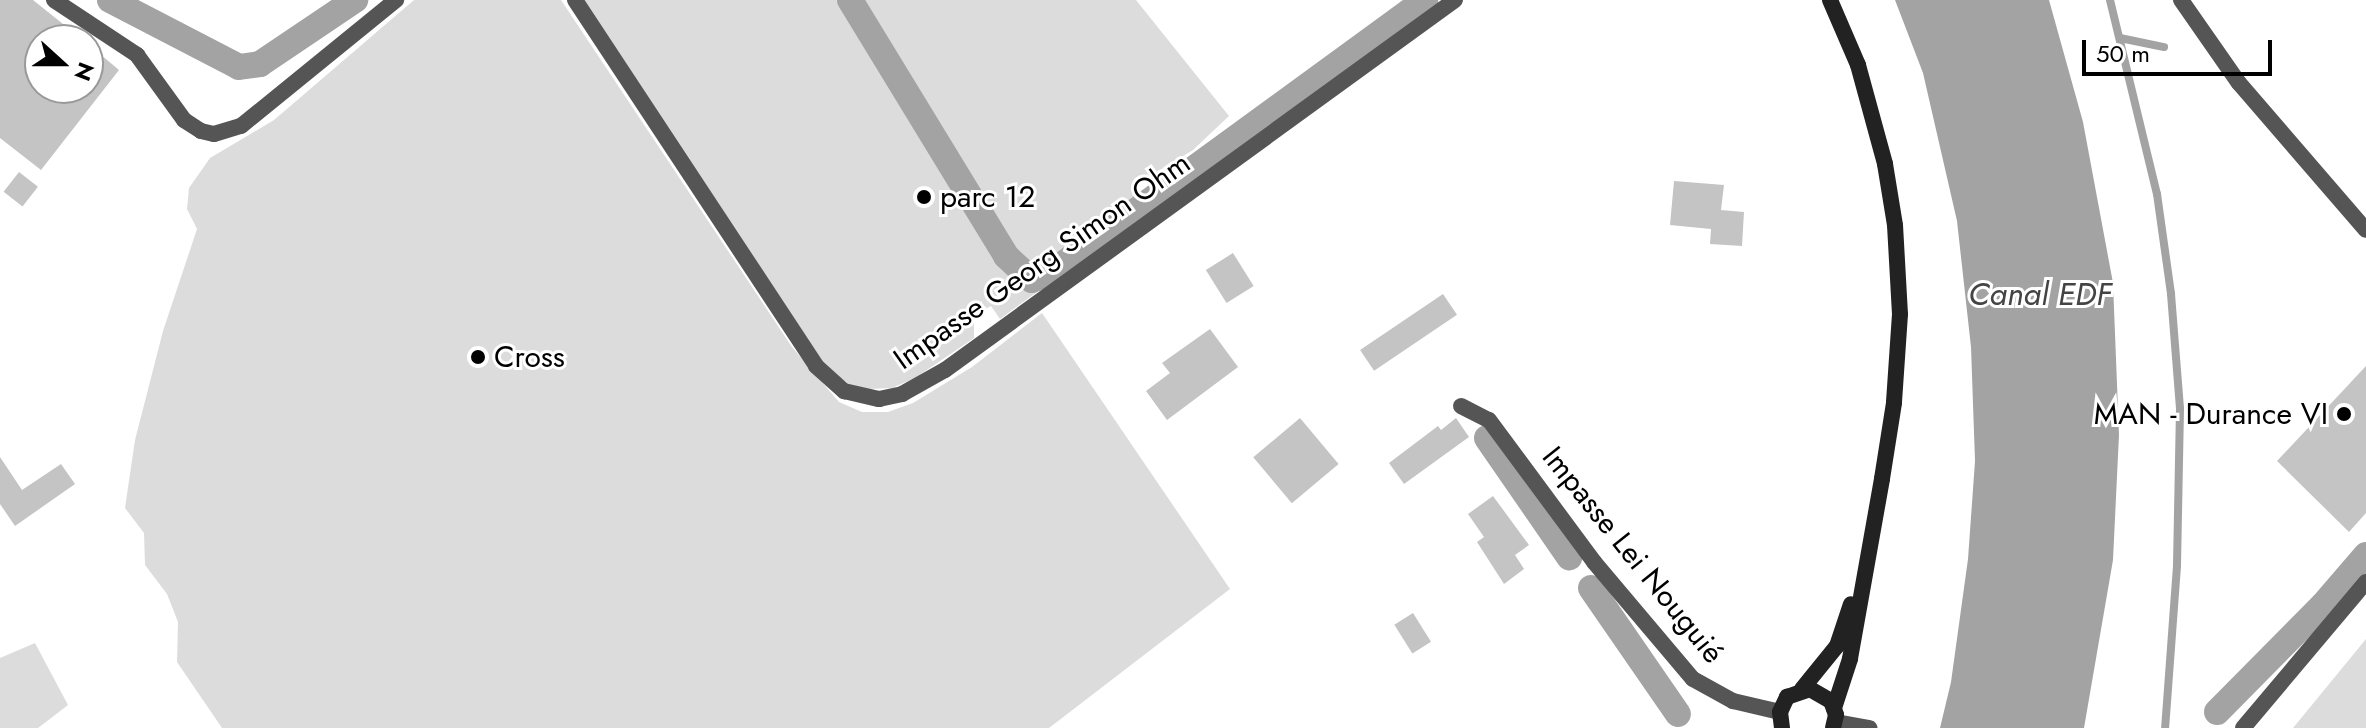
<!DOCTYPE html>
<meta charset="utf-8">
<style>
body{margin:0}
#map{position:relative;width:2366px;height:728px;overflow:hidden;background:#fff;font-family:Jost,sans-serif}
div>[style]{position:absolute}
.green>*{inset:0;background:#dcdcdc}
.water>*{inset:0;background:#a3a3a3}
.stream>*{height:8px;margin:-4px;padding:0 4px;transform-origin:4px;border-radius:4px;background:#a3a3a3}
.canal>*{height:26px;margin:-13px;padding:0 13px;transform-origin:13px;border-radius:13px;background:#a3a3a3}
.building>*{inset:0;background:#c4c4c4;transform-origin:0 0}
.minor>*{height:16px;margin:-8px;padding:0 8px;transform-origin:8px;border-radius:8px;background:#555}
.tertiary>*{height:16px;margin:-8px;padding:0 8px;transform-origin:8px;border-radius:8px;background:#555}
.secondary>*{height:16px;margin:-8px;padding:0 8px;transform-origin:8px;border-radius:8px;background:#222}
.dots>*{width:22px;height:22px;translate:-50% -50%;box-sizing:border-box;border:4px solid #fff;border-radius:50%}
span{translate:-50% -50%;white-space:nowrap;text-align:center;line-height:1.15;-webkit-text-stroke:6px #fff;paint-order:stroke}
.poi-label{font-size:30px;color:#000}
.left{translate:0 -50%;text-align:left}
.right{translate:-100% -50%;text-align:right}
.street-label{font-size:30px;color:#000}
.water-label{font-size:32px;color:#444;font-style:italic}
.north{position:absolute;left:24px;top:24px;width:80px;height:80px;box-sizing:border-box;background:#fff;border:2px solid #999;border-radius:50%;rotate:111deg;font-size:22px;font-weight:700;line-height:32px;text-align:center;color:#000}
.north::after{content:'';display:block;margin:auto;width:28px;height:36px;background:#000;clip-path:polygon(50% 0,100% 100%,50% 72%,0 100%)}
.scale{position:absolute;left:2082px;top:40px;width:190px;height:36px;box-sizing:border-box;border:4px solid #000;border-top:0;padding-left:10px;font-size:24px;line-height:28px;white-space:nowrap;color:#000;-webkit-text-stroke:6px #fff;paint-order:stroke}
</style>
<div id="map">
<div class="green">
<i style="clip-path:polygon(414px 0,561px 0,792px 347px,839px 402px,862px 412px,888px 412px,913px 403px,972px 367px,1042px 313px,1230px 589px,1049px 728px,222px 728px,177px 662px,178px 622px,167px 594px,145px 565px,144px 533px,125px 508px,135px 440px,163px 331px,197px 229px,187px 209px,189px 188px,210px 158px,274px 120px)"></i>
<i style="clip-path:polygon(583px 0,1136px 0,1229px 116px,1193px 150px,1137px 184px,1129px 219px,1056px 278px,1000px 319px,991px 306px,974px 315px,974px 338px,915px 378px,892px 388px,868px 389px,849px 384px,823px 366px)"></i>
<i style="clip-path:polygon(2366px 639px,2366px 728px,2293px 728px)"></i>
<i style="clip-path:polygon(35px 643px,68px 705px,38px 728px,0 728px,0 658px)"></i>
</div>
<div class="water">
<i style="clip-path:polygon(1895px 0,2049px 0,2083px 122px,2113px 283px,2119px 435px,2113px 560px,2084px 728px,1940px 728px,1951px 682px,1968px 559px,1975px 461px,1971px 347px,1957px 221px,1923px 73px)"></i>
</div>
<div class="stream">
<i style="left:2110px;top:0;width:200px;rotate:76.4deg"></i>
<i style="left:2157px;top:194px;width:101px;rotate:82deg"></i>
<i style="left:2171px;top:294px;width:115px;rotate:85.5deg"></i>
<i style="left:2180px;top:409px;width:157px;rotate:91.1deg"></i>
<i style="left:2177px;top:566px;width:162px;rotate:94.2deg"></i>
<i style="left:2120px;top:38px;width:45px;rotate:11.6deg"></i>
</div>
<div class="canal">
<i style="left:110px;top:0;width:145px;rotate:27.4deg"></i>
<i style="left:239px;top:67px;width:21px;rotate:-8deg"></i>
<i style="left:260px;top:64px;width:115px;rotate:-34deg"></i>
<i style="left:850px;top:0;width:300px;rotate:58.6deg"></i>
<i style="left:1006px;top:256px;width:35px;rotate:43deg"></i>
<i style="left:1032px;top:280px;width:22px;rotate:-22deg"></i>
<i style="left:1052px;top:272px;width:462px;rotate:-36.1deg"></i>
<i style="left:1487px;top:438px;width:145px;rotate:55.4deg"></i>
<i style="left:1591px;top:588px;width:153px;rotate:55.4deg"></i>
<i style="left:2217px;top:712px;width:151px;rotate:-45.3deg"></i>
<i style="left:2323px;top:605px;width:66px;rotate:-49.3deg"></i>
</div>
<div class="building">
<i style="clip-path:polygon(0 0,33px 0,83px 40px,40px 40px,40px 88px,88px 88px,88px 44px,119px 70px,41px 170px,0 138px)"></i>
<i style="left:19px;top:172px;width:24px;height:25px;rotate:38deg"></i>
<i style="clip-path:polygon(1674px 181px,1724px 185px,1721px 210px,1744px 212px,1742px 246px,1710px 244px,1711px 229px,1670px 225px)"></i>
<i style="left:1233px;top:253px;width:39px;height:32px;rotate:58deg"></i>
<i style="left:1443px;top:294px;width:25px;height:100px;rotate:56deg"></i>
<i style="clip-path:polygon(1210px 329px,1238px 367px,1167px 420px,1146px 391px,1170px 373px,1162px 363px)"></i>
<i style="clip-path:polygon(2366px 366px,2366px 513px,2349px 532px,2277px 461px)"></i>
<i style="left:1300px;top:418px;width:60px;height:61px;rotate:50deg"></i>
<i style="clip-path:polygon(1456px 418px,1469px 437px,1404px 484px,1389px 463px,1438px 426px,1441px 430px)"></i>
<i style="clip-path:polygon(0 457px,22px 490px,61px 464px,75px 484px,15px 526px,0 504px)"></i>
<i style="clip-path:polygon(1493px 496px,1529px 545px,1515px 555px,1524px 569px,1504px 584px,1477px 542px,1484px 537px,1468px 514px)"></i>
<i style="left:1413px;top:613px;width:34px;height:22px;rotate:58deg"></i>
</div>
<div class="minor">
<i style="left:54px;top:0;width:100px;rotate:33.5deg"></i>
<i style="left:137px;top:55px;width:80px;rotate:54.1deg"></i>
<i style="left:184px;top:120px;width:20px;rotate:33deg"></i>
<i style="left:201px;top:131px;width:13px;rotate:13deg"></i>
<i style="left:214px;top:134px;width:28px;rotate:-17deg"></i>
<i style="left:241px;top:126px;width:200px;rotate:-39.1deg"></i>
<i style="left:575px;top:0;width:438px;rotate:56.6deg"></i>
<i style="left:816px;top:366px;width:38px;rotate:42deg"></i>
<i style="left:844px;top:391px;width:36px;rotate:13deg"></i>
<i style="left:879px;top:399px;width:24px;rotate:-12deg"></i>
<i style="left:902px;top:394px;width:49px;rotate:-29.2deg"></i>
<i style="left:945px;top:370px;width:630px;rotate:-35.96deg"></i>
<i style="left:1461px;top:406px;width:31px;rotate:27deg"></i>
<i style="left:1489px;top:420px;width:177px;rotate:53.5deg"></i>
<i style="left:1594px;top:562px;width:153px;rotate:49.8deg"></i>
<i style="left:1693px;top:679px;width:46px;rotate:28.8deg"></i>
<i style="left:1733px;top:701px;width:48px;rotate:13.2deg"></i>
</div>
<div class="tertiary">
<i style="left:2181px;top:0;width:101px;rotate:55.1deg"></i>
<i style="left:2239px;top:83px;width:194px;rotate:49.2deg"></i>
<i style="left:1835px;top:722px;width:35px;rotate:10deg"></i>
<i style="left:2243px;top:728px;width:191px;rotate:-49.9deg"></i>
</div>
<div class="secondary">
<i style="left:1830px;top:0;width:71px;rotate:66.7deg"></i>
<i style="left:1858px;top:65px;width:103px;rotate:74.7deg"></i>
<i style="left:1885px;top:164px;width:62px;rotate:80.7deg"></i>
<i style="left:1895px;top:225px;width:89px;rotate:86.8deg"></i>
<i style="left:1900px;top:314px;width:89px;rotate:93.9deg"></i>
<i style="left:1894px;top:403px;width:77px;rotate:99deg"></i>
<i style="left:1882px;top:479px;width:183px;rotate:100.1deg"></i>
<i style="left:1850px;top:659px;width:52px;rotate:108.1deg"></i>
<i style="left:1802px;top:689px;width:55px;rotate:-50.9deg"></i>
<i style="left:1837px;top:646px;width:44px;rotate:-71.6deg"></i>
<i style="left:1782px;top:728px;width:16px;rotate:-97deg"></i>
<i style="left:1780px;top:712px;width:17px;rotate:-65deg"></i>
<i style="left:1787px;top:697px;width:24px;rotate:-19deg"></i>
<i style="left:1810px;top:689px;width:24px;rotate:30deg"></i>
<i style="left:1831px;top:701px;width:15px;rotate:70deg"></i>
<i style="left:1836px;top:715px;width:13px;rotate:103deg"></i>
</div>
<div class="dots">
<i style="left:924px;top:197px;background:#000"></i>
<i style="left:478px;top:357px;background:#000"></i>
<i style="left:2344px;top:414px;background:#000"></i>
</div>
<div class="poi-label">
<span class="left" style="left:940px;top:197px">parc 12</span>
<span class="left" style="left:494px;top:357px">Cross</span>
<span class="right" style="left:2328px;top:414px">MAN - Durance VI</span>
</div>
<div class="street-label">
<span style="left:1042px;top:261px;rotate:-35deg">Impasse Georg Simon Ohm</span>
<span style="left:1633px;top:555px;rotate:51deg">Impasse Lei Nouguié</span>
</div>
<div class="water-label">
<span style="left:2040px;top:294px">Canal EDF</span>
</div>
<div class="north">N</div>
<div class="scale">50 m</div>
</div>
